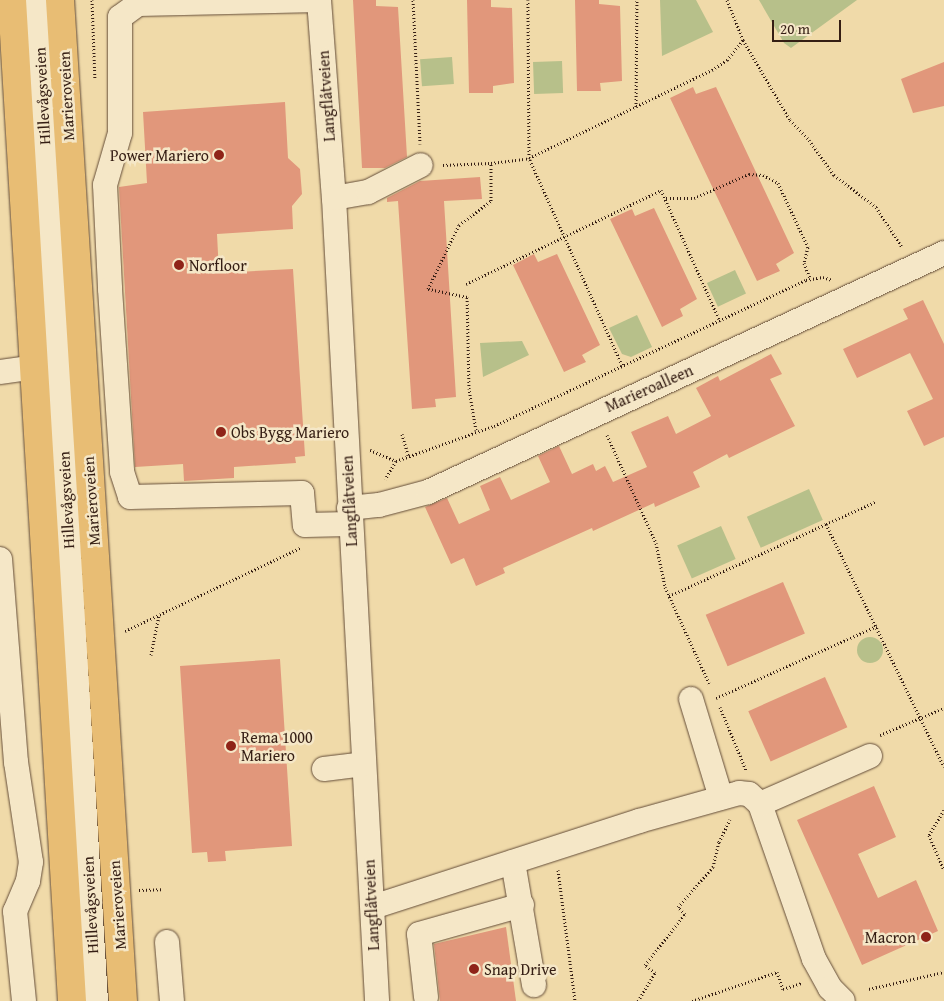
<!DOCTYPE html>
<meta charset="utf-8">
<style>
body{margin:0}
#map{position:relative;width:944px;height:1001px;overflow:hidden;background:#f0daa9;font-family:"Gentium Book Plus",serif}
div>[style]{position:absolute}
.green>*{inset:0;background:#b7c08a;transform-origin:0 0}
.round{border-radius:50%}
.building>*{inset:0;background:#e1977b;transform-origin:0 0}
.path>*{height:3px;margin-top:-1.5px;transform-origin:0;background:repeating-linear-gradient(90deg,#351e14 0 1px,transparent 0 3.5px)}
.roads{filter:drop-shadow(0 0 1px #644d39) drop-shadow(0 0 1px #644d39)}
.minor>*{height:24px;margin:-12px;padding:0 12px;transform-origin:12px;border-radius:12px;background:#f5e7c7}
.major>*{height:28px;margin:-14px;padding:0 14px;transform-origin:14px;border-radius:14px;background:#e8bd74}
.dots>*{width:14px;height:14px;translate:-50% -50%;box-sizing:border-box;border:2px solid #f5e7c7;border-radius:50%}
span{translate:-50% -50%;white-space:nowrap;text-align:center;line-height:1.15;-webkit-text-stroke:5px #f5e7c7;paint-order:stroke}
.street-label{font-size:16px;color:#351e14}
.poi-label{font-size:16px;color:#351e14}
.right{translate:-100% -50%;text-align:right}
.left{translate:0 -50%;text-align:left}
.scale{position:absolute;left:772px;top:20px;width:69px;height:22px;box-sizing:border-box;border:2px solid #351e14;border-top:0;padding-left:6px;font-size:15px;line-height:18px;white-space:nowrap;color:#351e14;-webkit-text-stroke:4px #f5e7c7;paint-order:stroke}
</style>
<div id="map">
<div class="green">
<i style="clip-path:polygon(660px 0,696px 0,713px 32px,662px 56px)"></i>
<i style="clip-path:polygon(759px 0,857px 0,791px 48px,784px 43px)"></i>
<i style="left:452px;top:57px;width:27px;height:32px;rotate:86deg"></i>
<i style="left:562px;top:61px;width:32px;height:29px;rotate:88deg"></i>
<i style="left:735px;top:270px;width:26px;height:31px;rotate:65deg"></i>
<i style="clip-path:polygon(637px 315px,652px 347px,631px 357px,622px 354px,609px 328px)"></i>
<i style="clip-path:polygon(522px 341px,529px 355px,483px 377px,480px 343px)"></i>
<i style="left:809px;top:489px;width:34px;height:68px;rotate:66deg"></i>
<i style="left:721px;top:526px;width:36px;height:48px;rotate:66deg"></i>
<i class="round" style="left:857px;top:637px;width:26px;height:26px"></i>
</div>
<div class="building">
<i style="clip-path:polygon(353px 0,376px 0,376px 6px,398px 7px,407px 157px,385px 168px,362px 168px)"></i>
<i style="clip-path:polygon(467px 0,491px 0,491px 7px,512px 8px,514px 83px,493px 86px,493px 93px,469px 93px)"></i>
<i style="clip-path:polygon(575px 0,599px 0,599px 4px,620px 6px,622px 81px,600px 83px,601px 91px,577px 91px)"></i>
<i style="clip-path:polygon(944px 62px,944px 106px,913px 113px,901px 79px)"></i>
<i style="clip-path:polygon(693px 87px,696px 94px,716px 87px,794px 253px,776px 264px,780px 271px,757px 281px,670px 98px)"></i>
<i style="clip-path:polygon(285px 102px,288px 158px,300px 169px,302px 194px,292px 206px,293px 229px,217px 234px,219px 273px,293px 269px,305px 456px,295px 457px,296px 463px,234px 467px,234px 478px,184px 481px,183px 464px,135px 467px,119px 187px,147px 183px,143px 112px)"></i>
<i style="clip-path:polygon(480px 177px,482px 199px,444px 201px,456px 397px,435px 399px,436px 407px,412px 409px,398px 201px,387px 202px,387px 198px,420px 181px)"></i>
<i style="clip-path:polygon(654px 208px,697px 299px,680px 309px,683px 316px,662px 327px,610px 219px,632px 209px,635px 216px)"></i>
<i style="clip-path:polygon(534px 254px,538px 262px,557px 254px,600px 345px,582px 355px,586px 362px,564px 372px,513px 265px)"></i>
<i style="clip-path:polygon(923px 300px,944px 344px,944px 437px,924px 446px,907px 411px,933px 399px,910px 353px,857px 378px,843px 349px,908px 319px,903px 309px)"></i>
<i style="clip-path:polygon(771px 354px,782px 374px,770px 379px,795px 426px,729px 458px,727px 454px,693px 472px,700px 487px,655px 507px,654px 503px,593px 531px,592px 528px,503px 568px,505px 573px,476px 586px,464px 558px,451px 564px,425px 507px,447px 498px,459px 524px,490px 510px,480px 486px,500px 477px,511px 500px,550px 482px,538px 456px,559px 446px,572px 474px,593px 464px,596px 471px,605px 466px,613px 482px,647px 467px,631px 432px,668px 416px,676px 434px,711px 416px,696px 388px,718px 376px,720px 381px)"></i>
<i style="left:783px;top:582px;width:56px;height:84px;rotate:67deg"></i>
<i style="clip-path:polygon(280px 659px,292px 846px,225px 851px,226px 861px,208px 862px,207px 852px,192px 853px,180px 666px)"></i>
<i style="left:825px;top:677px;width:55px;height:84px;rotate:66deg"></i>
<i style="clip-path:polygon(874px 786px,896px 837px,858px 854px,878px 898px,916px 880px,938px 931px,862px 965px,797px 820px)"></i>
<i style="clip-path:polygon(506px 927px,516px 1001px,440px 1001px,434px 944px)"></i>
</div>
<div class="path">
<i style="left:92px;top:0;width:80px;rotate:87.9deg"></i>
<i style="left:413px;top:0;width:144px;rotate:87.2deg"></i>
<i style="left:727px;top:0;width:43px;rotate:68.2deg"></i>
<i style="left:743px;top:40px;width:93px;rotate:59.6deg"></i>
<i style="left:790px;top:120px;width:28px;rotate:46deg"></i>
<i style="left:809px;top:140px;width:43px;rotate:54.5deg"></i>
<i style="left:834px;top:175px;width:53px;rotate:37.3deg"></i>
<i style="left:876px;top:207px;width:48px;rotate:57deg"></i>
<i style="left:636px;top:107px;width:107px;rotate:-89.5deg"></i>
<i style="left:443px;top:165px;width:48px;rotate:-2.4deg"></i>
<i style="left:491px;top:163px;width:38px;rotate:-7deg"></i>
<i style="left:529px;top:158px;width:158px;rotate:-90.4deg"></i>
<i style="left:666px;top:198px;width:28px"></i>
<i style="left:694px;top:198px;width:60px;rotate:-23.6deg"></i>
<i style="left:749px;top:174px;width:14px;rotate:4deg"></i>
<i style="left:763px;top:175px;width:17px;rotate:28deg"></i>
<i style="left:778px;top:183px;width:71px;rotate:64.9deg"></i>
<i style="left:808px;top:247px;width:16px;rotate:104deg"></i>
<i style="left:804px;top:263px;width:16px;rotate:68deg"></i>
<i style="left:466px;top:284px;width:216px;rotate:-25.7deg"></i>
<i style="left:661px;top:190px;width:144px;rotate:65.8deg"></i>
<i style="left:622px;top:365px;width:227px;rotate:-114.2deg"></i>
<i style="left:529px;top:158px;width:203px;rotate:-25.7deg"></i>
<i style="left:712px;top:70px;width:18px;rotate:-34deg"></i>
<i style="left:727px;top:60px;width:26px;rotate:-51deg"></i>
<i style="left:476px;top:430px;width:42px;rotate:-99.7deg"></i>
<i style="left:469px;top:389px;width:92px;rotate:-91.2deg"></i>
<i style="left:467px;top:297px;width:40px;rotate:-168deg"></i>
<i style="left:428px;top:289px;width:71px;rotate:-64.2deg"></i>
<i style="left:459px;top:225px;width:40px;rotate:-37deg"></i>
<i style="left:491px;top:201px;width:37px;rotate:-90deg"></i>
<i style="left:402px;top:434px;width:22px;rotate:74deg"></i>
<i style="left:607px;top:435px;width:119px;rotate:65.6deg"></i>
<i style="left:656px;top:543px;width:45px;rotate:78.4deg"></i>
<i style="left:665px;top:587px;width:106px;rotate:65.4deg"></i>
<i style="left:370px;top:450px;width:28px;rotate:23deg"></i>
<i style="left:396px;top:461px;width:21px;rotate:121deg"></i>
<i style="left:396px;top:461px;width:104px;rotate:-19.7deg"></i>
<i style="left:494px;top:426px;width:344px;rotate:-25.1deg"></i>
<i style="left:806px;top:280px;width:17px;rotate:-10deg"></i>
<i style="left:823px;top:277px;width:9px;rotate:18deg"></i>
<i style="left:826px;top:524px;width:54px;rotate:-24.2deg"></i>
<i style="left:669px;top:596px;width:173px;rotate:-24.6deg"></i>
<i style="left:826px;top:524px;width:270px;rotate:64.1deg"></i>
<i style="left:125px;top:631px;width:194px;rotate:-25.4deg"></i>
<i style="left:151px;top:655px;width:41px;rotate:-78.7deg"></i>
<i style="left:716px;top:698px;width:176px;rotate:-24.1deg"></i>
<i style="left:720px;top:707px;width:68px;rotate:67.6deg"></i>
<i style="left:880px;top:735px;width:69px;rotate:-22.9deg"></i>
<i style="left:944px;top:810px;width:29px;rotate:121deg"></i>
<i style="left:929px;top:835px;width:38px;rotate:67deg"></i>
<i style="left:558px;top:870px;width:132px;rotate:82.6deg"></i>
<i style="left:139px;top:890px;width:23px;rotate:-2deg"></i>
<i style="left:869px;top:989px;width:77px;rotate:-12.8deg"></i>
<i style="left:638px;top:1001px;width:33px;rotate:-59deg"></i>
<i style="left:655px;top:973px;width:13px;rotate:-141deg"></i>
<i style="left:645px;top:965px;width:65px;rotate:-51.9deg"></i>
<i style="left:685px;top:914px;width:10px;rotate:-135deg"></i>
<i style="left:678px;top:907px;width:53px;rotate:-48.8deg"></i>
<i style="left:713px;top:867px;width:26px;rotate:-77deg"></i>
<i style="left:719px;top:842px;width:25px;rotate:-64deg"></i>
<i style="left:692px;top:1001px;width:90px;rotate:-18.8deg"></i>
<i style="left:777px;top:972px;width:18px;rotate:71deg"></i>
<i style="left:783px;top:989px;width:19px;rotate:-18deg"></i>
</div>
<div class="roads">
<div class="minor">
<i style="left:36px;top:0;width:1003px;rotate:86.57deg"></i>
<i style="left:319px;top:0;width:199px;rotate:85.7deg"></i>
<i style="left:334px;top:198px;width:804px;rotate:86.93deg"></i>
<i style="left:319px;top:0;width:181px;rotate:178.7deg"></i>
<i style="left:138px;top:4px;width:22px;rotate:144deg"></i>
<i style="left:120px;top:17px;width:116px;rotate:90deg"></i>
<i style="left:120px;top:133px;width:54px;rotate:106.1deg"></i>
<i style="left:105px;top:185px;width:104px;rotate:87.2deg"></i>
<i style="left:110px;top:289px;width:183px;rotate:86.2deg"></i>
<i style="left:122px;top:472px;width:26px;rotate:72deg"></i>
<i style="left:130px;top:497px;width:172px;rotate:-1.3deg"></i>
<i style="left:302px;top:493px;width:32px;rotate:85deg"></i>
<i style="left:305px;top:525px;width:45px;rotate:-1.3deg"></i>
<i style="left:334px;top:198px;width:35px;rotate:-10deg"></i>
<i style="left:368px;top:192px;width:59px;rotate:-27deg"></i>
<i style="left:0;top:372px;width:34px;rotate:-8deg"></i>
<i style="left:349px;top:508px;width:30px;rotate:-6deg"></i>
<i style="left:379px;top:505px;width:51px;rotate:-14.9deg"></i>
<i style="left:428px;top:492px;width:569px;rotate:-24.85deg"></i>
<i style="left:0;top:559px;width:204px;rotate:85.5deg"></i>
<i style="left:16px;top:762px;width:101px;rotate:81.5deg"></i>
<i style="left:31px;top:862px;width:19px;rotate:99deg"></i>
<i style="left:28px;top:881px;width:33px;rotate:113deg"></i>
<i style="left:15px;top:911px;width:90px;rotate:84.3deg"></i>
<i style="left:691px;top:699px;width:103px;rotate:73.1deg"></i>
<i style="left:324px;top:769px;width:40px;rotate:-7.1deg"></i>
<i style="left:760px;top:804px;width:164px;rotate:70.8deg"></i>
<i style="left:814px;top:959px;width:33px;rotate:61deg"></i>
<i style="left:830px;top:988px;width:18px;rotate:45deg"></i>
<i style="left:513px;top:862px;width:125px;rotate:80.3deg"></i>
<i style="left:373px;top:907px;width:280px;rotate:-17.9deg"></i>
<i style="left:639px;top:821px;width:104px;rotate:-15.6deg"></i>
<i style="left:739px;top:793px;width:10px;rotate:6deg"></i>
<i style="left:749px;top:794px;width:15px;rotate:42deg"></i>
<i style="left:760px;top:804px;width:120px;rotate:-23.6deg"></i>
<i style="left:167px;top:942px;width:59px;rotate:85.2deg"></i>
<i style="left:426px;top:997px;width:63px;rotate:-96.3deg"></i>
<i style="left:419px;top:934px;width:107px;rotate:-15.7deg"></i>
</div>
<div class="major">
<i style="left:12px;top:0;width:1003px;rotate:86.57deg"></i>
<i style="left:60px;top:0;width:1003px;rotate:86.4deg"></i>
</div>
</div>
<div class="dots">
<i style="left:219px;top:155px;background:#8f2418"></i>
<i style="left:179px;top:265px;background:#8f2418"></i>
<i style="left:221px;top:432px;background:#8f2418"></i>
<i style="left:231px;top:746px;background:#8f2418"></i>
<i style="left:926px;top:937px;background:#8f2418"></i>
<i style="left:474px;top:969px;background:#8f2418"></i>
</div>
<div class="street-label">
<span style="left:42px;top:96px;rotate:-93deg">Hillevågsveien</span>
<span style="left:66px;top:96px;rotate:-93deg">Marieroveien</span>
<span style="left:326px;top:96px;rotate:-94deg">Langflåtveien</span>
<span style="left:649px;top:388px;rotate:-24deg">Marieroalleen</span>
<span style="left:66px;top:500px;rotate:-93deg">Hillevågsveien</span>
<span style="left:91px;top:501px;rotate:-94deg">Marieroveien</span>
<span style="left:349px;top:501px;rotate:-93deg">Langflåtveien</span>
<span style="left:90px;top:905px;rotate:-93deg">Hillevågsveien</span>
<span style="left:117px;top:905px;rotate:-94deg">Marieroveien</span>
<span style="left:371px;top:905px;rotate:-93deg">Langflåtveien</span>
</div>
<div class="poi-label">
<span class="right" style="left:209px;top:155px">Power Mariero</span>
<span class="left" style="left:189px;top:265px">Norfloor</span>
<span class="left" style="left:231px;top:432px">Obs Bygg Mariero</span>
<span class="left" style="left:241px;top:746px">Rema 1000<br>Mariero</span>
<span class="right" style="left:916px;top:937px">Macron</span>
<span class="left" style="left:484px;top:969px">Snap Drive</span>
</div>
<div class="scale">20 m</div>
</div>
